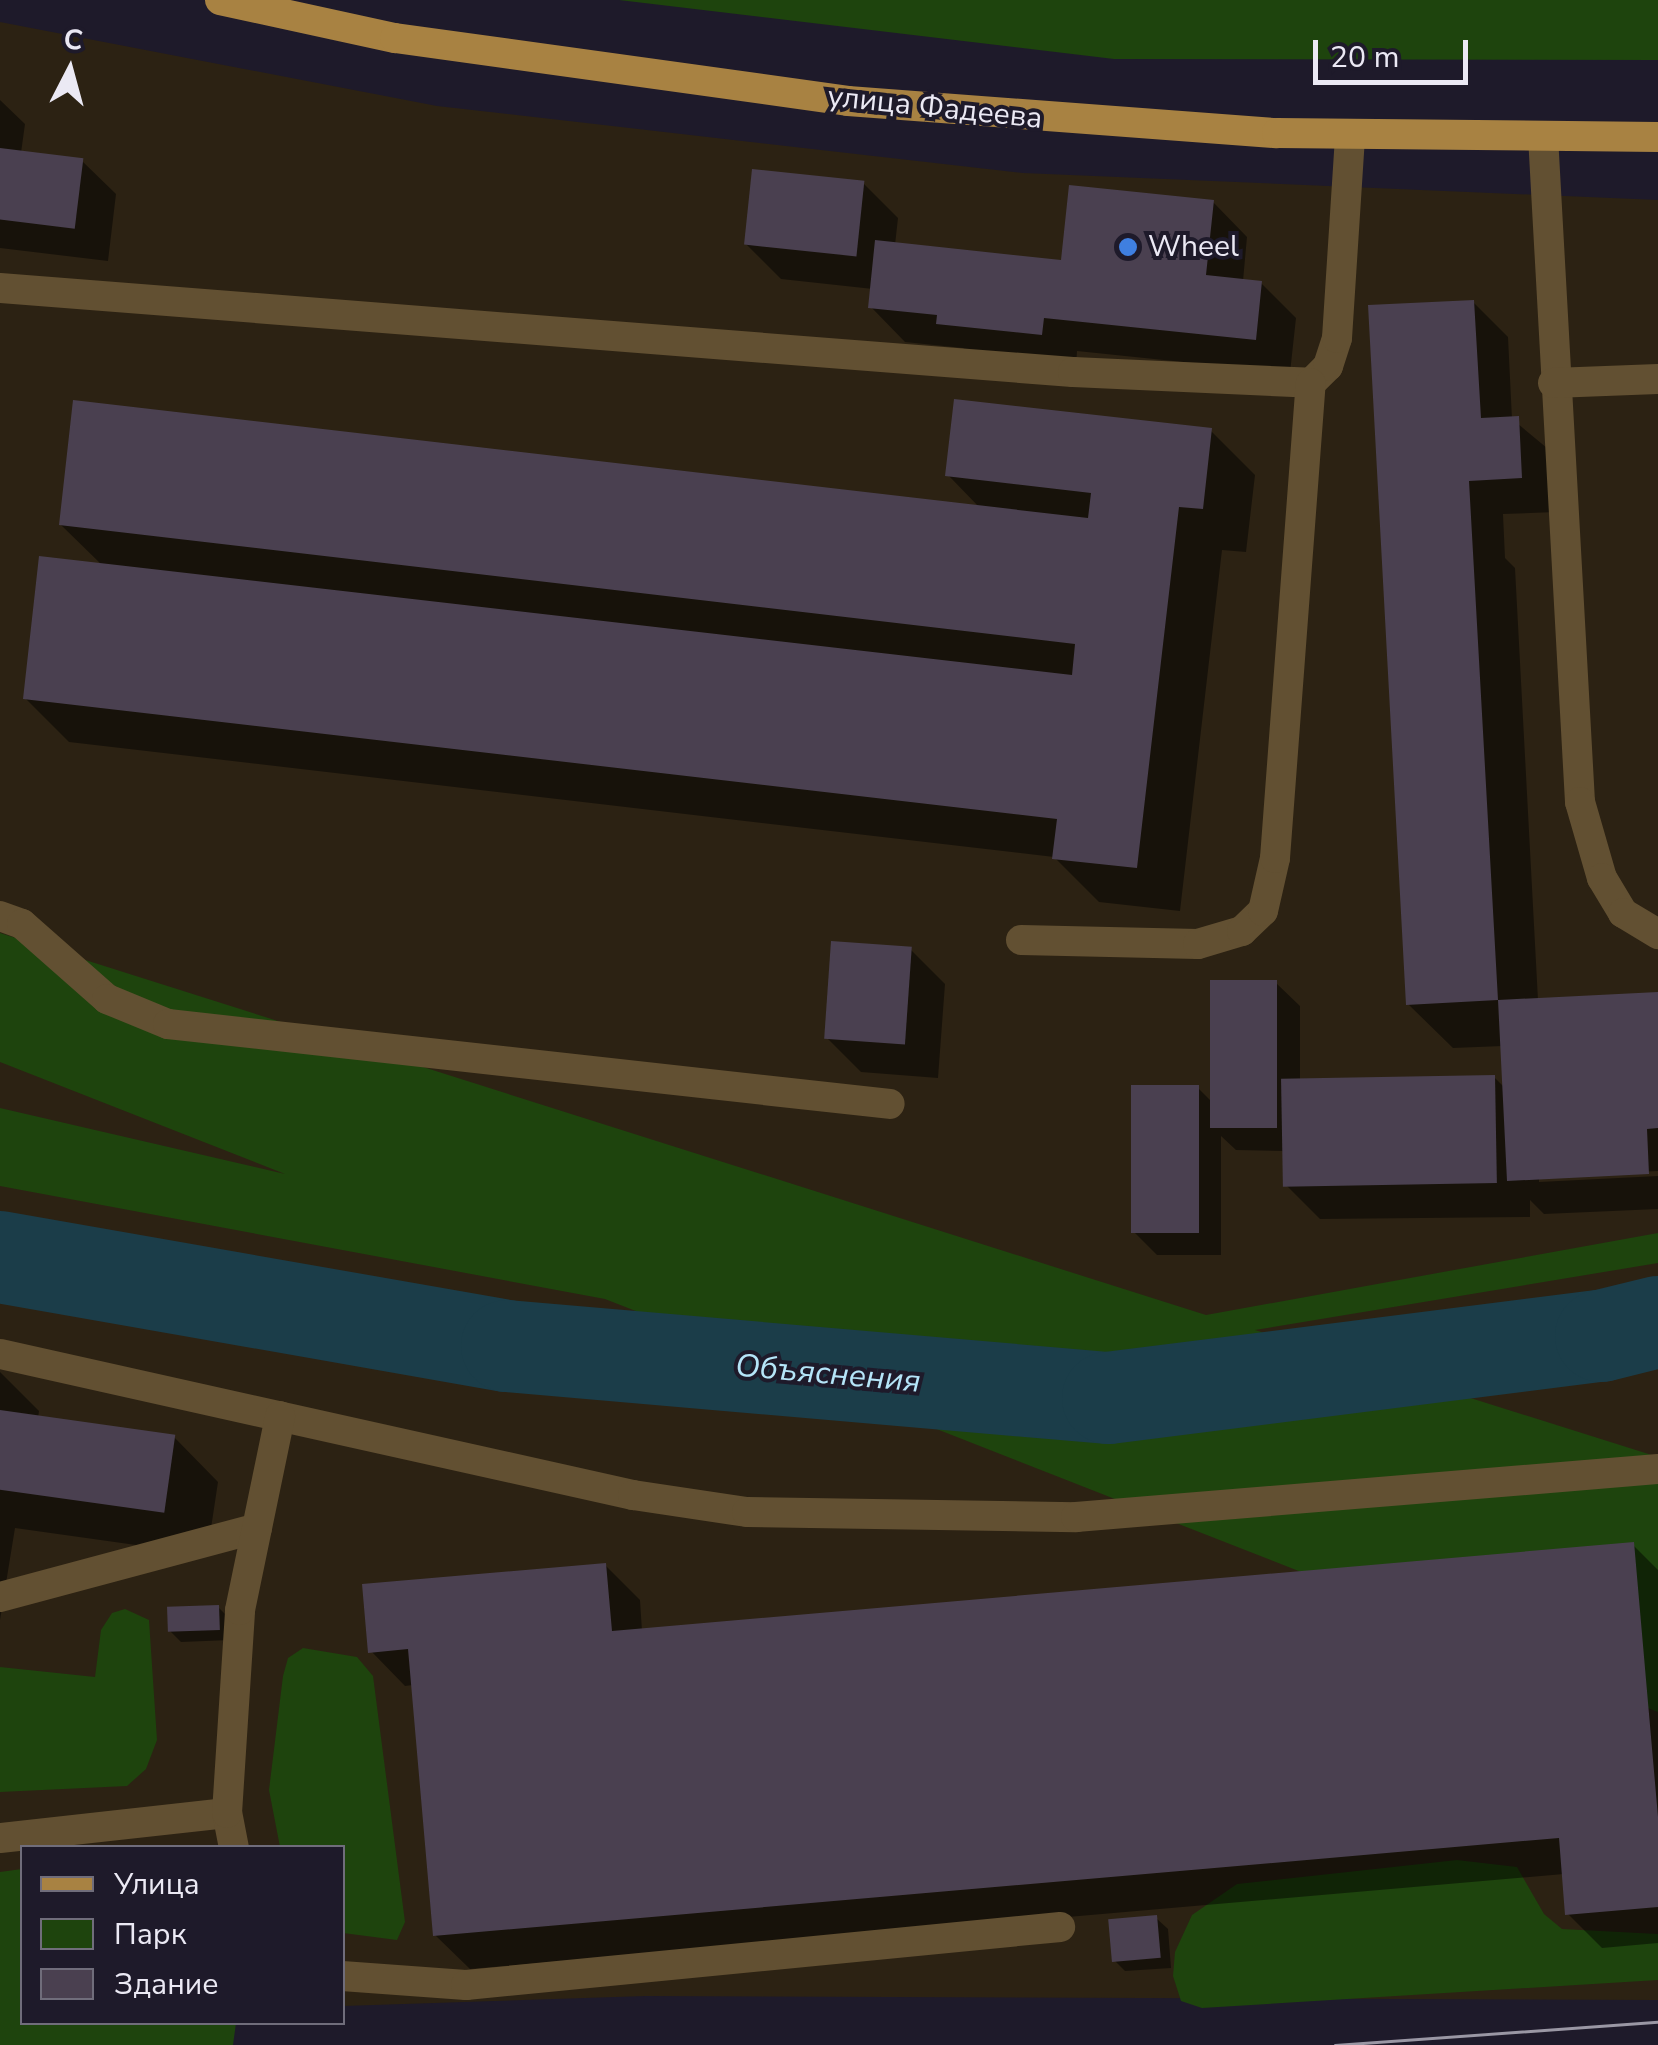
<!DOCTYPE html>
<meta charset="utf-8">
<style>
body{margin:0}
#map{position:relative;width:1658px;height:2045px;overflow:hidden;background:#1e1a2a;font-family:"Nunito Sans",sans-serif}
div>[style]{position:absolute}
.industrial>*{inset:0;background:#2c2213}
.green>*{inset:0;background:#1e440d}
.shadow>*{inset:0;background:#0007}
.river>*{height:92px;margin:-46px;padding:0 46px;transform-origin:46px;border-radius:46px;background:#1b3d49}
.building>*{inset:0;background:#4a4050;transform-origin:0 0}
.lane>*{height:30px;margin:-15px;padding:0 15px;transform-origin:15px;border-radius:15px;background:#625032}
.primary>*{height:30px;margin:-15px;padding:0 15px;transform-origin:15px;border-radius:15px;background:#a88242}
.tram>*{height:2.5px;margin:-1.25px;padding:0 1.25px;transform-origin:1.25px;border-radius:1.25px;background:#9a97a4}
.dots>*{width:28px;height:28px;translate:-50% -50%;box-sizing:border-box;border:5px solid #1e1a2a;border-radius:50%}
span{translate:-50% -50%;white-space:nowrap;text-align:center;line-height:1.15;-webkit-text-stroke:8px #1e1a2a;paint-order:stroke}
.street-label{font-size:30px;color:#ebe9f4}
.poi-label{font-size:30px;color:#ebe9f4}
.left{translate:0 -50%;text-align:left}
.water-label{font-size:32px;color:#b5e5f8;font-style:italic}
.legend{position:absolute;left:20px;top:1845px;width:325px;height:180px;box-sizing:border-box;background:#1e1a2a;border:2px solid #706d7b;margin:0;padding:12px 18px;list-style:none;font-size:30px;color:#ebe9f4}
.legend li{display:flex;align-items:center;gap:20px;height:50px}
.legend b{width:50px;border:2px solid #706d7b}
.north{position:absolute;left:20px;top:20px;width:100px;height:100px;-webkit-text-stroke:8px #1e1a2a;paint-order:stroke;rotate:6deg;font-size:28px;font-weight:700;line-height:40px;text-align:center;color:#ebe9f4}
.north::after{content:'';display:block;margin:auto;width:35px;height:45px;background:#ebe9f4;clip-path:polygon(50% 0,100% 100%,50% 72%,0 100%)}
.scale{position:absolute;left:1313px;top:40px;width:155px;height:45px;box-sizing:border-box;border:5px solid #ebe9f4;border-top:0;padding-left:12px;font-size:30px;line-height:35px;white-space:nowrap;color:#ebe9f4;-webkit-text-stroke:8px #1e1a2a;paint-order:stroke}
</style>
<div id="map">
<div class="industrial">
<i style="clip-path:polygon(0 22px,437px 106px,1023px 173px,1658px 200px,1658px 2000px,646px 1996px,343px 2006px,342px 1848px,22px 1848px,22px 2016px,0 2017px)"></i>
</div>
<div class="green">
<i style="clip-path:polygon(619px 0,1658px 0,1658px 60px,1114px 59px)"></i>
<i style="clip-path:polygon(0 933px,1206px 1315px,1658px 1233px,1658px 1263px,1255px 1330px,1658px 1457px,1658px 1712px,605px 1299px,0 1186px,0 1108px,285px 1174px,0 1062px)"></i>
<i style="clip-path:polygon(125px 1609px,149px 1620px,157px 1740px,146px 1769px,127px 1786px,0 1792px,0 1667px,95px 1677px,101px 1630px,112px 1613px)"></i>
<i style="clip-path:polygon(303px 1648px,357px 1657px,373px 1676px,405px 1922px,397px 1940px,343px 1933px,342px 1848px,280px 1847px,269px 1790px,283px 1676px,288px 1658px)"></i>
<i style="clip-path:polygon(1457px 1860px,1517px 1867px,1544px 1914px,1562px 1929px,1658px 1934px,1658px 1980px,1202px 2008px,1181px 2001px,1173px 1976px,1175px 1952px,1192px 1915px,1237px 1884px)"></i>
<i style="clip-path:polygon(22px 1869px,22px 2022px,236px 2023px,233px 2045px,0 2045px,0 1872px)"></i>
</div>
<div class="shadow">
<i style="clip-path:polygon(0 100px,25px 124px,21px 153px,81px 160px,116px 194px,108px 261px,0 248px)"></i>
<i style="clip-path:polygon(863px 183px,898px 218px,895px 245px,1063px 262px,1213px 202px,1247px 237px,1243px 281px,1261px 283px,1296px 318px,1290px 373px,1077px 351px,1076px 368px,973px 357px,963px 348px,905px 342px,871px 307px,873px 289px,781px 279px,746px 244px)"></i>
<i style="clip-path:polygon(1473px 302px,1508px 337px,1512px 419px,1553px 453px,1556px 512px,1503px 514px,1505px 558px,1515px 568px,1538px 1000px,1658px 994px,1658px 1171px,1539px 1177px,1539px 1182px,1658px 1176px,1658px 1209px,1544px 1214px,1530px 1200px,1530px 1217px,1320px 1219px,1285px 1184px,1285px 1151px,1236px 1150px,1221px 1136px,1221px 1255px,1157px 1255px,1134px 1232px,1198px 1088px,1213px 1103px,1276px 983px,1300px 1006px,1300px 1079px,1494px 1077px,1505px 1088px,1503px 1046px,1453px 1048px,1408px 1004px)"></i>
<i style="clip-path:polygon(1211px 431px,1255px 475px,1246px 552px,1222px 550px,1180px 911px,1099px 902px,1054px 857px,69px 742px,25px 698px,103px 566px,61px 525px,980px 508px,948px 475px)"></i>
<i style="clip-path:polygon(911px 950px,945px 984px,938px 1078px,861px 1072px,827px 1038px)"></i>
<i style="clip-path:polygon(0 1372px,39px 1411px,38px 1418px,174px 1437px,218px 1482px,207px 1555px,15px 1528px,0 1620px)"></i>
<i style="clip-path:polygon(1633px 1545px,1658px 1570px,1658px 1943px,1602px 1948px,1568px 1914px,1564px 1874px,470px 1969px,435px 1935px,413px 1685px,405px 1686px,371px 1651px,605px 1565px,640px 1600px,642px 1631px)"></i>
<i style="clip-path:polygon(218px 1607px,229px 1618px,230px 1640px,181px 1642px,170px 1631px)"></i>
<i style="clip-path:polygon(1156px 1918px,1168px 1929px,1171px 1968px,1125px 1971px,1114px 1960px)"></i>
</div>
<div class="river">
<i style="left:0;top:1257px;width:515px;rotate:9.96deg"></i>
<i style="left:507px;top:1346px;width:603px;rotate:4.95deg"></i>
<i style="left:1108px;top:1398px;width:497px;rotate:-7.2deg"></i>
<i style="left:1601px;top:1336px;width:59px;rotate:-13.8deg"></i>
</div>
<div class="building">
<i style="left:0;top:148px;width:84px;height:71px;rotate:7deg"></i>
<i style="left:752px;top:169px;width:113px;height:76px;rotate:6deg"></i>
<i style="clip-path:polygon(1069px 185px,1214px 200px,1206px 275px,1262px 281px,1256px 340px,1044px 318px,1042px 335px,936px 324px,937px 315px,868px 308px,875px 240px,1061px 260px)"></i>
<i style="clip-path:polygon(1474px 300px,1481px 418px,1519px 416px,1522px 478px,1469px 481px,1498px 1000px,1406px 1005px,1368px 305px)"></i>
<i style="clip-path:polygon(954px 399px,1212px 428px,1203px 509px,1179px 507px,1137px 868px,1052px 859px,1057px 819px,23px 699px,39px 556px,1072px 675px,1075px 644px,59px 525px,73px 400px,1088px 518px,1091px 493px,945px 476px)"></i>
<i style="left:831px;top:941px;width:81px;height:98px;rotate:4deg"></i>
<i style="left:1210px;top:980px;width:67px;height:148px"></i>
<i style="clip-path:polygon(1658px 992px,1658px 1128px,1647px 1129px,1649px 1174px,1507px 1181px,1498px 1000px)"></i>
<i style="left:1495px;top:1075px;width:108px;height:214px;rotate:89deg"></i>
<i style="left:1131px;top:1085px;width:68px;height:148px"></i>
<i style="left:0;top:1410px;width:177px;height:79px;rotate:8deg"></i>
<i style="clip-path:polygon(1634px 1542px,1658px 1817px,1658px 1907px,1565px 1915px,1559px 1838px,433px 1936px,408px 1649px,368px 1653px,362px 1584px,606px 1563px,612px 1631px)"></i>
<i style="left:219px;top:1605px;width:25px;height:52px;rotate:88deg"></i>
<i style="left:1157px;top:1915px;width:43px;height:49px;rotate:85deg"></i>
</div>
<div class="lane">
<i style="left:1543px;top:136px;width:667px;rotate:86.82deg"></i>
<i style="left:1580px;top:802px;width:79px;rotate:73.9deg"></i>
<i style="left:1602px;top:878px;width:41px;rotate:59deg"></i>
<i style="left:1623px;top:913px;width:41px;rotate:31deg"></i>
<i style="left:0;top:288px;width:1076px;rotate:4.48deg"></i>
<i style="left:1073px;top:372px;width:238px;rotate:2.6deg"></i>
<i style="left:1311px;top:383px;width:24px;rotate:-45deg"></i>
<i style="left:1328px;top:366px;width:29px;rotate:-72deg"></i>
<i style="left:1337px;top:338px;width:203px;rotate:-86.3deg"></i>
<i style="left:1553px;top:383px;width:105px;rotate:-2.2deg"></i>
<i style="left:0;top:916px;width:23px;rotate:20deg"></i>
<i style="left:22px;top:924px;width:113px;rotate:41.4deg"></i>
<i style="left:107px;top:999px;width:66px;rotate:22.3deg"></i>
<i style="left:168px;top:1024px;width:726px;rotate:6.32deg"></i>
<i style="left:1021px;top:940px;width:177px;rotate:1.3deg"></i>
<i style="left:1198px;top:944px;width:46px;rotate:-16.5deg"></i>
<i style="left:1242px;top:931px;width:29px;rotate:-44deg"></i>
<i style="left:1263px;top:911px;width:54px;rotate:-77.2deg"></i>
<i style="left:1275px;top:858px;width:476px;rotate:-85.7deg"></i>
<i style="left:0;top:1354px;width:649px;rotate:12.56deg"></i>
<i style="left:633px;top:1495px;width:115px;rotate:8.5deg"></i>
<i style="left:747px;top:1512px;width:329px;rotate:0.9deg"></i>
<i style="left:1076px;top:1517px;width:584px;rotate:-4.71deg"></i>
<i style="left:0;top:1597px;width:266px;rotate:-15deg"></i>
<i style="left:0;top:1838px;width:228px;rotate:-6.3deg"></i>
<i style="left:234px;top:1848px;width:36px;rotate:-101deg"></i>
<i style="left:227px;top:1813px;width:203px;rotate:-86.3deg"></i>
<i style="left:240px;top:1610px;width:198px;rotate:-78.3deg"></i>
<i style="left:342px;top:1976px;width:124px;rotate:4.2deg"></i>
<i style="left:466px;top:1985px;width:597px;rotate:-5.58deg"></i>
</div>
<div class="primary">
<i style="left:220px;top:0;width:179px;rotate:12.3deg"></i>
<i style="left:395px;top:38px;width:457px;rotate:7.9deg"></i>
<i style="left:848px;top:101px;width:430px;rotate:4.3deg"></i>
<i style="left:1277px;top:133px;width:381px;rotate:0.6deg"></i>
</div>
<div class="tram">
<i style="left:1335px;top:2045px;width:324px;rotate:-4.1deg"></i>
</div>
<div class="dots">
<i style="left:1128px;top:247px;background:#3f7fe0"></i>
</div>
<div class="street-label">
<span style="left:935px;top:108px;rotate:6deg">улица Фадеева</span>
</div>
<div class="poi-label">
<span class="left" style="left:1148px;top:247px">Wheel</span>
</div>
<div class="water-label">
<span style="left:828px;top:1374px;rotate:5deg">Объяснения</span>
</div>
<ul class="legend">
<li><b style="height:12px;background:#a88242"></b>Улица</li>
<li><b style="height:28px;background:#1e440d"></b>Парк</li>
<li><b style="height:28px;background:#4a4050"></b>Здание</li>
</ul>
<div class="north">С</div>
<div class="scale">20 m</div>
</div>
